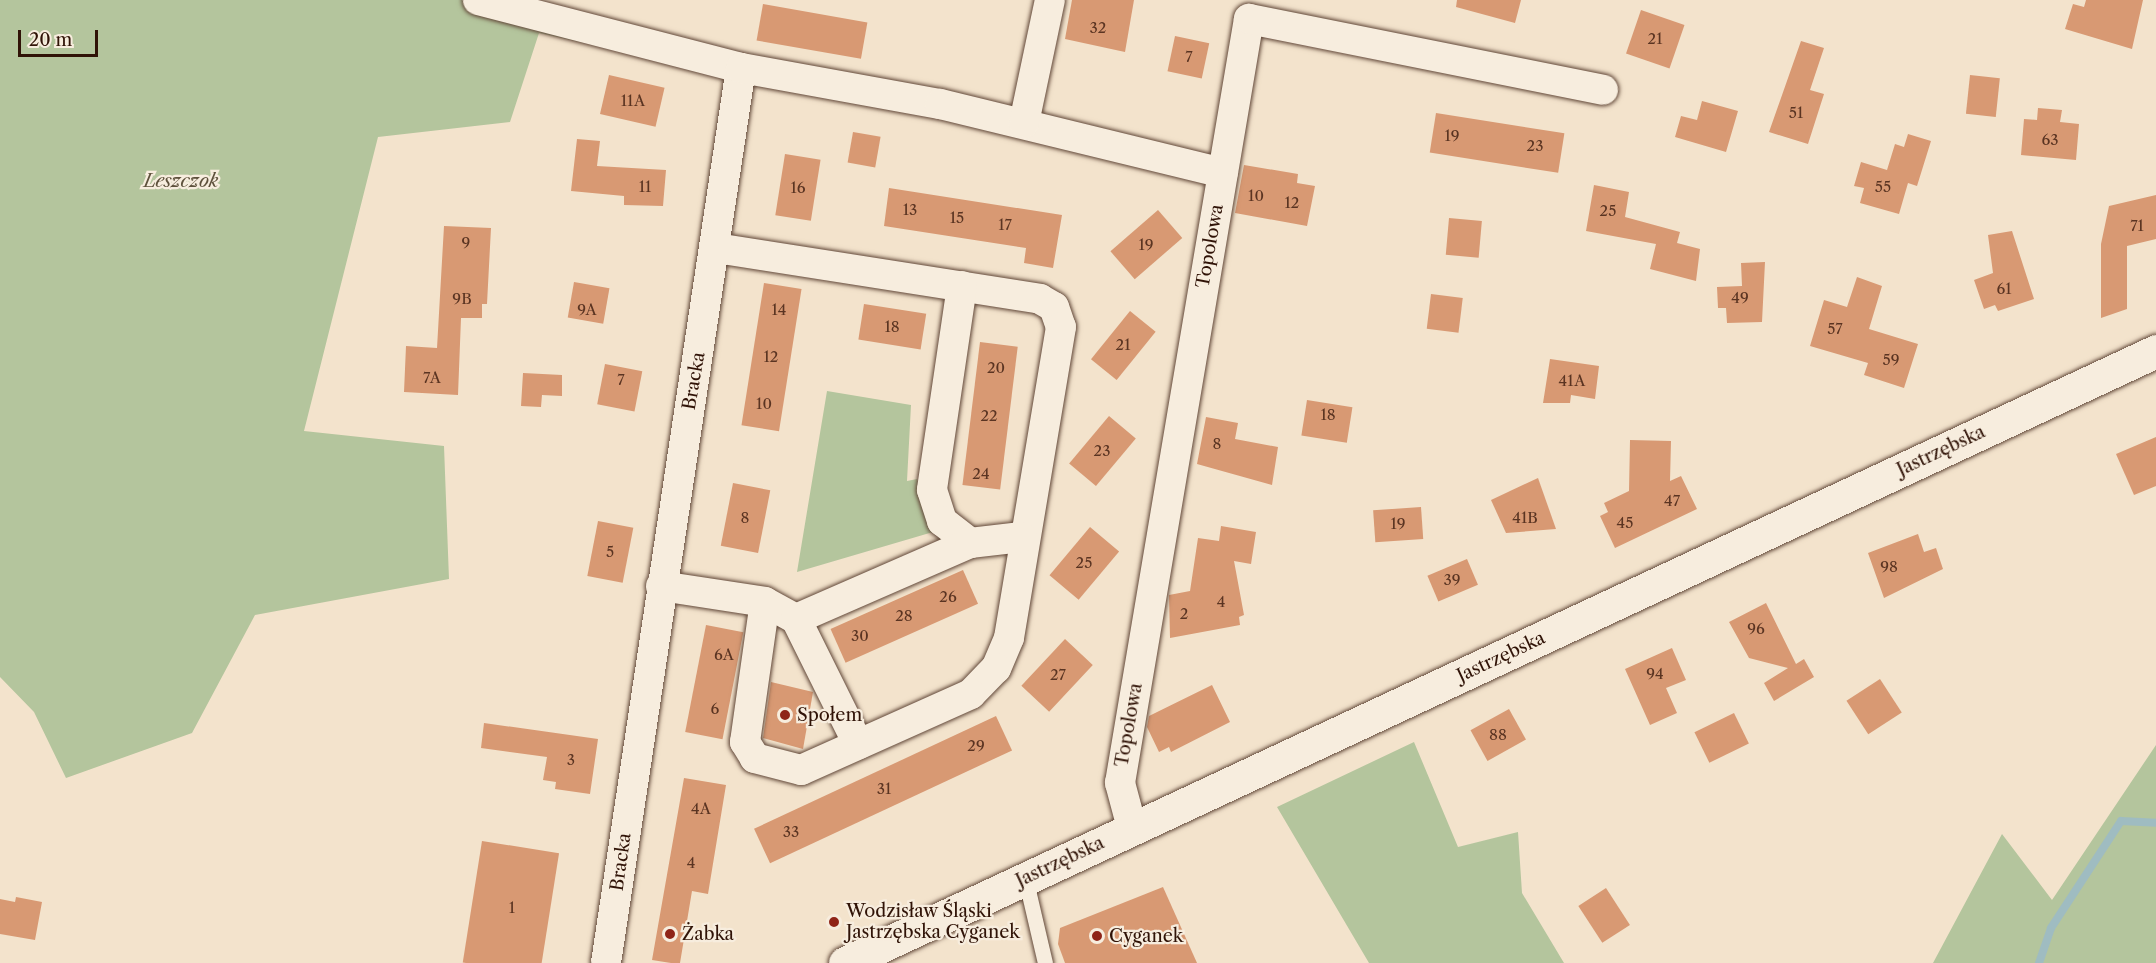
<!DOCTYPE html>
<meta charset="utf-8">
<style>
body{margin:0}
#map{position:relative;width:2156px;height:963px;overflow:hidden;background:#f3e3cc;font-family:"Libre Caslon Text",serif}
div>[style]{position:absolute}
.green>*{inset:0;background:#b4c59d}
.stream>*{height:8px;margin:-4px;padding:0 4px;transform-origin:4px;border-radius:4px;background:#9fbcc1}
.building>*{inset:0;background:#d89973;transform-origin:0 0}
.roads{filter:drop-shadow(0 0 2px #614738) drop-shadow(0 0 2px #614738)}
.lane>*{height:15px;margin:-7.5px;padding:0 7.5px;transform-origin:7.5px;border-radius:7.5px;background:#f7edde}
.street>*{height:30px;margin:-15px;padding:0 15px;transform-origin:15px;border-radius:15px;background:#f7edde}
.secondary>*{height:33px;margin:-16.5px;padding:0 16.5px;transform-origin:16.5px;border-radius:16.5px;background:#f7edde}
.dots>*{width:16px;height:16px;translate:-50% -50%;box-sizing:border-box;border:3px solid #f7edde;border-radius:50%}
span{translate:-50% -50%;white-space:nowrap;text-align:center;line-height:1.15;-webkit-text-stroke:4.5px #f7edde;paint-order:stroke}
.number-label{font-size:15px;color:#5a3422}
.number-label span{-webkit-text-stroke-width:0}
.park-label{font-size:18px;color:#5e513c;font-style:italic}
.street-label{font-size:18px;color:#301307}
.poi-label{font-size:18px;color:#301307}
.left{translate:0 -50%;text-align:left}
.scale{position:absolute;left:18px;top:30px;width:80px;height:27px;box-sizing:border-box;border:3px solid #301307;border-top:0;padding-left:8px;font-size:18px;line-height:21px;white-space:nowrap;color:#301307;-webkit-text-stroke:4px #f7edde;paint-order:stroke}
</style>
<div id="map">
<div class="green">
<i style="clip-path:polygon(0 0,523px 0,643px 56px,539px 33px,510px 122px,378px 137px,304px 431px,444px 446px,449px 579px,255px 615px,192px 733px,66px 778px,34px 712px,0 677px)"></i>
<i style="clip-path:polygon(827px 391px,911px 405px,907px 481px,917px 479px,933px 532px,797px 572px)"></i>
<i style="clip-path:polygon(1414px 742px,1458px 847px,1518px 832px,1522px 893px,1564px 963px,1369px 963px,1277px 807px)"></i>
<i style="clip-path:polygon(2156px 745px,2156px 963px,1933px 963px,2002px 834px,2052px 900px)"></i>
</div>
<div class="stream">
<i style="left:2039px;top:963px;width:37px;rotate:-71deg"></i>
<i style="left:2051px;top:928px;width:128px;rotate:-56.8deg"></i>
<i style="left:2121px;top:821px;width:35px;rotate:3deg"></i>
</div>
<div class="building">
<i style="clip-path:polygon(1072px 0,1134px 0,1125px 52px,1065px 39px)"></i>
<i style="clip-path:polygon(1457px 0,1521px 0,1515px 23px,1456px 7px)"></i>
<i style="clip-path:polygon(2086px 0,2143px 0,2132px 49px,2065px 29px,2073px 4px,2084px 7px)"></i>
<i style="left:763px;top:4px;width:106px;height:37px;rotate:10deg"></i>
<i style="left:1641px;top:10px;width:46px;height:46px;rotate:19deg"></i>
<i style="left:1175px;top:36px;width:35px;height:36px;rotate:12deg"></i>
<i style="clip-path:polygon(1801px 41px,1824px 48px,1810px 90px,1824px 94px,1808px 144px,1769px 132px)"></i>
<i style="left:609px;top:75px;width:57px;height:40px;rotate:13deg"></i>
<i style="left:1970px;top:75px;width:30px;height:39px;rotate:6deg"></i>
<i style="clip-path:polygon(1702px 101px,1738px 111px,1726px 152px,1675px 137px,1681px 116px,1697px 120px)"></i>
<i style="clip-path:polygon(2038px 108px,2062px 110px,2060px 122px,2079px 124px,2076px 160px,2021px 155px,2024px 119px,2037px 120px)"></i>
<i style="left:1436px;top:113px;width:130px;height:40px;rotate:9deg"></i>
<i style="left:853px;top:132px;width:28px;height:31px;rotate:10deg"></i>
<i style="clip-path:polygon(1908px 134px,1931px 141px,1917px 186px,1908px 183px,1899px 214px,1860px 203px,1864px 188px,1854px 186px,1861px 162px,1887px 170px,1895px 144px,1904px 147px)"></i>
<i style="clip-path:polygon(577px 139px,600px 141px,597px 166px,666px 170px,663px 206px,624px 205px,624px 196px,571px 191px)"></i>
<i style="left:785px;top:154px;width:36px;height:62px;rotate:9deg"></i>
<i style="clip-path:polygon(1244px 165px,1298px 174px,1297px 183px,1315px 186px,1307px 226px,1235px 213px)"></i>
<i style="clip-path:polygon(1594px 185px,1629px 192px,1625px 217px,1680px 232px,1677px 243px,1700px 249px,1696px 281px,1650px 269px,1656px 244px,1586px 231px)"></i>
<i style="clip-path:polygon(889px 188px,1062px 215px,1053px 268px,1024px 263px,1026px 248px,884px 226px)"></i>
<i style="clip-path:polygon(2156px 195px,2156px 239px,2127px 246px,2127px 309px,2101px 318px,2101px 244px,2109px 206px)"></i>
<i style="left:1158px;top:210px;width:37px;height:63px;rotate:49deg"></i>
<i style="left:1449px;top:218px;width:33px;height:37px;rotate:5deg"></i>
<i style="clip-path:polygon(444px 226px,491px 228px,487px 304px,482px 304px,482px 318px,461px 318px,458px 395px,404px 392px,406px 346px,437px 348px)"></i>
<i style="clip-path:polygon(2012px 231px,2034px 299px,1998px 311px,1995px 305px,1984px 309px,1974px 280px,1993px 273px,1988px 235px)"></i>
<i style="clip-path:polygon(1765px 262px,1762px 322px,1727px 323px,1726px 308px,1718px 308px,1717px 287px,1742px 286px,1741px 263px)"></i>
<i style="clip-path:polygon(1857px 277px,1882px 286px,1869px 329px,1918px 344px,1904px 388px,1864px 375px,1868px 363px,1810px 346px,1824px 300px,1847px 307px)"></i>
<i style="left:574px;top:282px;width:36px;height:36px;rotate:10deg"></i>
<i style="left:764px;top:283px;width:38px;height:144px;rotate:9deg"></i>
<i style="left:1431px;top:294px;width:32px;height:35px;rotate:7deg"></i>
<i style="left:864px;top:304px;width:63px;height:36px;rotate:9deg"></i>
<i style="left:1130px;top:311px;width:33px;height:62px;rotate:39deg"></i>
<i style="left:980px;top:342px;width:38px;height:144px;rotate:7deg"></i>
<i style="clip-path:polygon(1550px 359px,1599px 366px,1595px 399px,1571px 395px,1570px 403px,1543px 403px)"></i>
<i style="left:605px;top:364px;width:38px;height:41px;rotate:11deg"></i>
<i style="clip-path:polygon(523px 373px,562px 375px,562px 396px,542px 395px,541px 407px,521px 406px)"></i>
<i style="left:1307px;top:400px;width:46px;height:36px;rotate:9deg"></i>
<i style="left:1109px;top:416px;width:35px;height:62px;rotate:40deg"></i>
<i style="clip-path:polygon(1206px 417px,1238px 423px,1235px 439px,1278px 447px,1272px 485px,1197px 464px)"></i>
<i style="clip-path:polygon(2156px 437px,2156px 486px,2134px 495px,2116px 454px)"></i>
<i style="clip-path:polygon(1630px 440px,1671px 441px,1670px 481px,1681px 476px,1697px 509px,1615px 548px,1600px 516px,1608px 512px,1604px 503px,1629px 491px)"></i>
<i style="clip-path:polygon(1538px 478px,1556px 529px,1506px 533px,1491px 500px)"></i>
<i style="left:733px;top:483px;width:38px;height:64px;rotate:11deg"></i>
<i style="left:1421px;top:507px;width:32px;height:48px;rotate:86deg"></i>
<i style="left:598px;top:521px;width:36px;height:56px;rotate:11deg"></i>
<i style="clip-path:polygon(1221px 526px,1256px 532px,1251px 564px,1234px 561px,1244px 615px,1239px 617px,1240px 625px,1170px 638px,1169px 595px,1190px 591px,1198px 538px,1219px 541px)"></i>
<i style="left:1090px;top:527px;width:38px;height:63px;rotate:40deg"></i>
<i style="clip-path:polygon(1918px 534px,1924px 552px,1936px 548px,1943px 569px,1884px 598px,1868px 553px)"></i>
<i style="left:1467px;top:559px;width:28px;height:43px;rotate:67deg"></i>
<i style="left:963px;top:570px;width:37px;height:145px;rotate:66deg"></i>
<i style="clip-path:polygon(1766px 603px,1796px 664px,1804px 659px,1814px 677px,1774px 701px,1764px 683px,1788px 668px,1749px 658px,1729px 622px)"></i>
<i style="left:706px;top:625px;width:38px;height:109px;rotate:11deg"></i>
<i style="left:1065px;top:639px;width:38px;height:64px;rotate:43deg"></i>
<i style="clip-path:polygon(1672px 648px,1686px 680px,1666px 688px,1677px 713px,1650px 725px,1625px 669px)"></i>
<i style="left:1880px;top:679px;width:40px;height:40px;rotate:57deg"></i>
<i style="clip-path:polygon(771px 682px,813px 692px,803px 749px,763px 738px)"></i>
<i style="clip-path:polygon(1212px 685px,1230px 722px,1171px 752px,1169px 747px,1159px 752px,1147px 727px,1149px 716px)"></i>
<i style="left:1509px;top:709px;width:35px;height:44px;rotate:61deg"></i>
<i style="left:1734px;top:713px;width:34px;height:44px;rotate:64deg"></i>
<i style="left:996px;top:716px;width:38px;height:267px;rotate:65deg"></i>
<i style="clip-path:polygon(484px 723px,598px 739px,590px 794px,555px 789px,556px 782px,543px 780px,547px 757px,481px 748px)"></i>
<i style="clip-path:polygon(684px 778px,726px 785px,708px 894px,692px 891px,680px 963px,671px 963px,652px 960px)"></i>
<i style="left:482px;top:841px;width:78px;height:123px;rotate:9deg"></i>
<i style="clip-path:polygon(1163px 887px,1197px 963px,1065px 963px,1058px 944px,1060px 928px)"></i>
<i style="left:1606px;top:888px;width:44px;height:33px;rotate:57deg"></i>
<i style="clip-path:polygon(16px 897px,42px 902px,35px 940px,0 934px,0 899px,15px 902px)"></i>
</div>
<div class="roads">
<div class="lane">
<i style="left:1025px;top:877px;width:88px;rotate:76.9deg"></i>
</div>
<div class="street">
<i style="left:478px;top:0;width:272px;rotate:14.5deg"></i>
<i style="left:741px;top:68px;width:905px;rotate:98.58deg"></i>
<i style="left:741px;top:68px;width:202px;rotate:10.3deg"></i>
<i style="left:940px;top:104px;width:291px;rotate:13.7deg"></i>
<i style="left:1024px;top:123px;width:126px;rotate:-78.1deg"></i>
<i style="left:716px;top:248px;width:328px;rotate:8.9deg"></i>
<i style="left:1040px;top:299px;width:16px;rotate:30deg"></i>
<i style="left:1054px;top:307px;width:21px;rotate:71deg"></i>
<i style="left:1061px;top:327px;width:315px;rotate:99.5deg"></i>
<i style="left:1009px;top:638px;width:33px;rotate:113deg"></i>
<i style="left:996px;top:668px;width:36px;rotate:134deg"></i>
<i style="left:971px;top:694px;width:186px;rotate:155.9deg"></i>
<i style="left:801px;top:770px;width:48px;rotate:-165.4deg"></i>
<i style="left:755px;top:758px;width:19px;rotate:-122deg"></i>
<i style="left:745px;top:742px;width:141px;rotate:-81.9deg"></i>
<i style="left:962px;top:286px;width:206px;rotate:98.4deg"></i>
<i style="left:932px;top:490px;width:33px;rotate:72deg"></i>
<i style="left:942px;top:521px;width:36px;rotate:38deg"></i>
<i style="left:661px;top:586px;width:105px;rotate:8.7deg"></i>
<i style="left:765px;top:602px;width:35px;rotate:29deg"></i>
<i style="left:796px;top:619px;width:140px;rotate:63.6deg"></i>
<i style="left:796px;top:619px;width:190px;rotate:-23.6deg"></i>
<i style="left:970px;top:543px;width:52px;rotate:-6.6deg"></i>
<i style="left:1132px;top:828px;width:47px;rotate:-104.9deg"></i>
<i style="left:1120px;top:783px;width:775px;rotate:-80.42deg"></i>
<i style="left:1249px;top:19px;width:361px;rotate:11.3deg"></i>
</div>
<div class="secondary">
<i style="left:845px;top:963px;width:1447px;rotate:-25.02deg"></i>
</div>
</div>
<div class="dots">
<i style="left:785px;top:715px;background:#8f2418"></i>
<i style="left:834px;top:922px;background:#8f2418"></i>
<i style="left:670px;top:934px;background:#8f2418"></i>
<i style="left:1097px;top:936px;background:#8f2418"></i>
</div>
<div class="number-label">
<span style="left:1098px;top:28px">32</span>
<span style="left:1655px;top:39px">21</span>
<span style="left:1189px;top:57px">7</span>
<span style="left:633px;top:101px">11A</span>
<span style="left:1796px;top:113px">51</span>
<span style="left:1452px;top:136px">19</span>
<span style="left:2050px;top:140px">63</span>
<span style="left:1535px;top:146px">23</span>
<span style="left:645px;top:187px">11</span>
<span style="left:1883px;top:187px">55</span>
<span style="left:798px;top:188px">16</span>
<span style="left:1256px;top:196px">10</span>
<span style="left:1292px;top:203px">12</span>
<span style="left:910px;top:210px">13</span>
<span style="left:1608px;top:211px">25</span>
<span style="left:957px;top:218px">15</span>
<span style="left:1005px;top:225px">17</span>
<span style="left:2137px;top:226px">71</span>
<span style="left:466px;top:243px">9</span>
<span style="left:1146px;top:245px">19</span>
<span style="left:2004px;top:289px">61</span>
<span style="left:1740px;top:298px">49</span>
<span style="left:462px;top:299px">9B</span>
<span style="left:587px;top:310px">9A</span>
<span style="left:779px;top:310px">14</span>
<span style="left:892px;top:327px">18</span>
<span style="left:1835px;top:329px">57</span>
<span style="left:1123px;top:345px">21</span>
<span style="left:771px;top:357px">12</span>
<span style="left:1891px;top:360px">59</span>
<span style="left:996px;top:368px">20</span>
<span style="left:432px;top:378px">7A</span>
<span style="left:621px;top:380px">7</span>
<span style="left:1572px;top:381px">41A</span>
<span style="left:764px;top:404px">10</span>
<span style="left:1328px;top:415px">18</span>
<span style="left:989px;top:416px">22</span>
<span style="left:1217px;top:444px">8</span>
<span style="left:1102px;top:451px">23</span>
<span style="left:981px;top:474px">24</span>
<span style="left:1672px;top:501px">47</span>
<span style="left:745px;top:518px">8</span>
<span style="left:1525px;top:518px">41B</span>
<span style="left:1625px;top:523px">45</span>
<span style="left:1398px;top:524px">19</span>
<span style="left:610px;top:552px">5</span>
<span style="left:1084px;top:563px">25</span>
<span style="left:1889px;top:567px">98</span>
<span style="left:1452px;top:580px">39</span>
<span style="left:948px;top:597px">26</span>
<span style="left:1221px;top:602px">4</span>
<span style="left:1184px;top:614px">2</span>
<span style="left:904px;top:616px">28</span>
<span style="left:1756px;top:629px">96</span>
<span style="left:860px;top:636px">30</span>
<span style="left:724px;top:655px">6A</span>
<span style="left:1655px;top:674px">94</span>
<span style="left:1058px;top:675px">27</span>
<span style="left:715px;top:709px">6</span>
<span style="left:1498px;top:735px">88</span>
<span style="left:976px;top:746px">29</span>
<span style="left:571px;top:760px">3</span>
<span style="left:884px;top:789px">31</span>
<span style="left:701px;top:809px">4A</span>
<span style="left:791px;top:832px">33</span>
<span style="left:691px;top:863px">4</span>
<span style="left:512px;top:908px">1</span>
</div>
<div class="park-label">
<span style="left:181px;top:181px">Leszczok</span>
</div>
<div class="street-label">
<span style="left:1210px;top:246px;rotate:-80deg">Topolowa</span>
<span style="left:694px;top:381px;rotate:-80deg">Bracka</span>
<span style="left:1941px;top:451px;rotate:-25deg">Jastrzębska</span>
<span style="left:1501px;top:657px;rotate:-25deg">Jastrzębska</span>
<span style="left:1129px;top:725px;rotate:-80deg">Topolowa</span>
<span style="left:621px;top:862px;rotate:-82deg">Bracka</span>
<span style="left:1060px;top:862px;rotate:-25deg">Jastrzębska</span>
</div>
<div class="poi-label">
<span class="left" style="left:797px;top:715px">Społem</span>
<span class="left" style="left:846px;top:922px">Wodzisław Śląski<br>Jastrzębska Cyganek</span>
<span class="left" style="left:682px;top:934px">Żabka</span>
<span class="left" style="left:1109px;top:936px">Cyganek</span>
</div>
<div class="scale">20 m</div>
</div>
